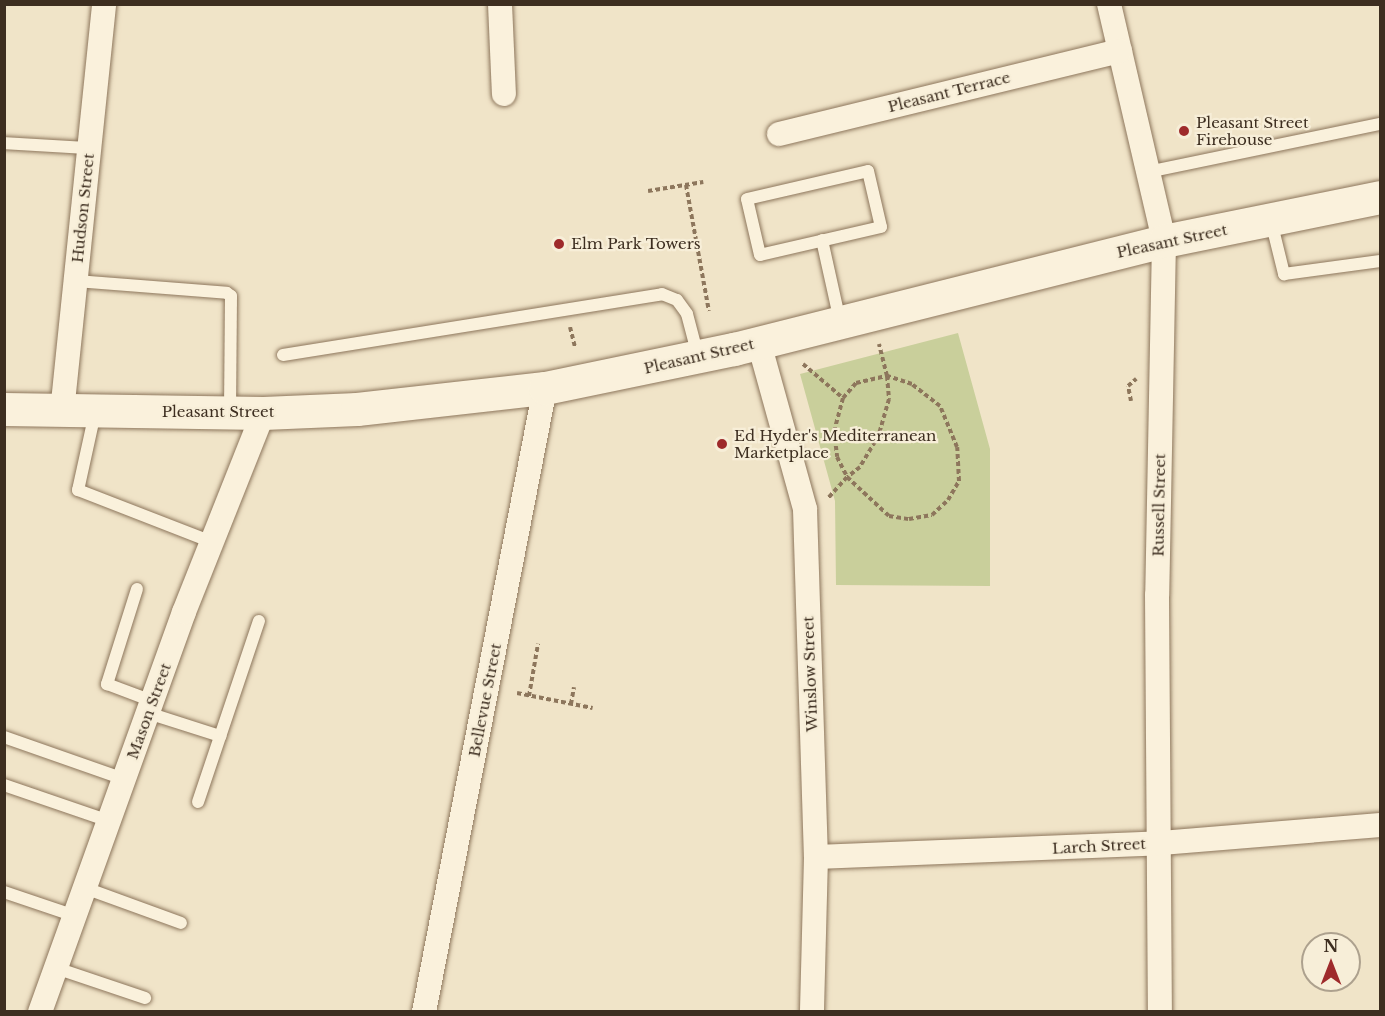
<!DOCTYPE html>
<style>
body{margin:0}
#map{position:relative;width:1385px;height:1016px;overflow:hidden;background:#f0e4c8;font-family:"Libre Baskerville",serif}
div>[style]{position:absolute}
.green>*{inset:0;background:#c9cf9b}
.path>*{height:4px;margin-top:-2px;transform-origin:0;background:repeating-linear-gradient(90deg,#8d765c 0 4.5px,transparent 0 7.5px)}
.roads{filter:drop-shadow(0 0 2px #8d765c) drop-shadow(0 0 2px #8d765c)}
.lane>*{height:12px;margin:-6px;padding:0 6px;transform-origin:6px;border-radius:6px;background:#faf1dc}
.street>*{height:24px;margin:-12px;padding:0 12px;transform-origin:12px;border-radius:12px;background:#faf1dc}
.secondary>*{height:33px;margin:-16.5px;padding:0 16.5px;transform-origin:16.5px;border-radius:16.5px;background:#faf1dc}
.dots>*{width:16px;height:16px;translate:-50% -50%;box-sizing:border-box;border:3px solid #f7eed8;border-radius:50%}
span{translate:-50% -50%;white-space:nowrap;text-align:center;line-height:1.15;-webkit-text-stroke:4.5px #f7eed8;paint-order:stroke}
.street-label{font-size:15px;color:#3d2e20}
.poi-label{font-size:15px;color:#3d2e20}
.left{translate:0 -50%;text-align:left}
.frame{position:absolute;inset:0;border:6px solid #3d2e20;pointer-events:none}
.north{position:absolute;left:1301px;top:932px;width:60px;height:60px;box-sizing:border-box;background:#f7eed8;border:2px solid #ada18e;border-radius:50%;rotate:0deg;font-size:16px;font-weight:700;line-height:24px;text-align:center;color:#3d2e20}
.north::after{content:'';display:block;margin:auto;width:21px;height:27px;background:#9e2a2b;clip-path:polygon(50% 0,100% 100%,50% 72%,0 100%)}
</style>
<div id="map">
<div class="green">
<i style="clip-path:polygon(958px 333px,990px 449px,990px 586px,836px 585px,835px 501px,800px 374px)"></i>
</div>
<div class="path">
<i style="left:686px;top:185px;width:128px;rotate:79.7deg"></i>
<i style="left:648px;top:191px;width:56px;rotate:-9.3deg"></i>
<i style="left:570px;top:327px;width:21px;rotate:76deg"></i>
<i style="left:803px;top:364px;width:52px;rotate:40.4deg"></i>
<i style="left:843px;top:398px;width:34px;rotate:105deg"></i>
<i style="left:834px;top:431px;width:26px;rotate:83deg"></i>
<i style="left:837px;top:457px;width:22px;rotate:63deg"></i>
<i style="left:847px;top:477px;width:57px;rotate:42.9deg"></i>
<i style="left:889px;top:516px;width:20px;rotate:9deg"></i>
<i style="left:909px;top:519px;width:23px;rotate:-10deg"></i>
<i style="left:932px;top:515px;width:22px;rotate:-43deg"></i>
<i style="left:948px;top:500px;width:22px;rotate:-60deg"></i>
<i style="left:959px;top:481px;width:34px;rotate:-93deg"></i>
<i style="left:957px;top:447px;width:44px;rotate:-112.5deg"></i>
<i style="left:940px;top:406px;width:36px;rotate:-142deg"></i>
<i style="left:912px;top:384px;width:26px;rotate:-162deg"></i>
<i style="left:887px;top:376px;width:23px;rotate:85deg"></i>
<i style="left:889px;top:399px;width:37px;rotate:106deg"></i>
<i style="left:879px;top:435px;width:37px;rotate:121deg"></i>
<i style="left:860px;top:467px;width:16px;rotate:142deg"></i>
<i style="left:847px;top:477px;width:28px;rotate:132deg"></i>
<i style="left:843px;top:398px;width:20px;rotate:-49deg"></i>
<i style="left:856px;top:383px;width:32px;rotate:-13deg"></i>
<i style="left:887px;top:376px;width:33px;rotate:-104deg"></i>
<i style="left:1131px;top:401px;width:15px;rotate:-101deg"></i>
<i style="left:1128px;top:386px;width:11px;rotate:-41deg"></i>
<i style="left:517px;top:693px;width:77px;rotate:11.2deg"></i>
<i style="left:529px;top:696px;width:53px;rotate:-80.2deg"></i>
<i style="left:571px;top:704px;width:17px;rotate:-80deg"></i>
</div>
<div class="roads">
<div class="lane">
<i style="left:4px;top:143px;width:85px;rotate:3.4deg"></i>
<i style="left:868px;top:171px;width:57px;rotate:76.9deg"></i>
<i style="left:881px;top:227px;width:124px;rotate:167deg"></i>
<i style="left:760px;top:255px;width:57px;rotate:-103.1deg"></i>
<i style="left:747px;top:199px;width:124px;rotate:-13deg"></i>
<i style="left:1148px;top:172px;width:237px;rotate:-11.7deg"></i>
<i style="left:1271px;top:221px;width:55px;rotate:76.2deg"></i>
<i style="left:1284px;top:274px;width:97px;rotate:-7.7deg"></i>
<i style="left:822px;top:240px;width:83px;rotate:77.5deg"></i>
<i style="left:76px;top:281px;width:151px;rotate:4.5deg"></i>
<i style="left:227px;top:293px;width:5px;rotate:37deg"></i>
<i style="left:231px;top:296px;width:115px;rotate:90.5deg"></i>
<i style="left:283px;top:355px;width:384px;rotate:-9.1deg"></i>
<i style="left:662px;top:294px;width:16px;rotate:22deg"></i>
<i style="left:677px;top:300px;width:17px;rotate:54deg"></i>
<i style="left:687px;top:314px;width:43px;rotate:75.3deg"></i>
<i style="left:95px;top:413px;width:79px;rotate:102.4deg"></i>
<i style="left:78px;top:490px;width:144px;rotate:21.2deg"></i>
<i style="left:137px;top:589px;width:100px;rotate:107.5deg"></i>
<i style="left:107px;top:684px;width:48px;rotate:20.7deg"></i>
<i style="left:148px;top:713px;width:76px;rotate:17.7deg"></i>
<i style="left:4px;top:737px;width:127px;rotate:19.3deg"></i>
<i style="left:4px;top:785px;width:111px;rotate:18.9deg"></i>
<i style="left:198px;top:802px;width:191px;rotate:-71.4deg"></i>
<i style="left:85px;top:888px;width:102px;rotate:20deg"></i>
<i style="left:4px;top:892px;width:75px;rotate:18.7deg"></i>
<i style="left:56px;top:968px;width:94px;rotate:18.6deg"></i>
</div>
<div class="street">
<i style="left:500px;top:4px;width:90px;rotate:87.5deg"></i>
<i style="left:1109px;top:4px;width:243px;rotate:76.9deg"></i>
<i style="left:1164px;top:241px;width:354px;rotate:91.1deg"></i>
<i style="left:1157px;top:595px;width:417px;rotate:89.6deg"></i>
<i style="left:779px;top:134px;width:351px;rotate:-13.7deg"></i>
<i style="left:759px;top:343px;width:172px;rotate:74.5deg"></i>
<i style="left:805px;top:509px;width:348px;rotate:88.2deg"></i>
<i style="left:816px;top:857px;width:155px;rotate:91.5deg"></i>
<i style="left:62px;top:412px;width:410px;rotate:-84.1deg"></i>
<i style="left:816px;top:857px;width:345px;rotate:-2.3deg"></i>
<i style="left:1161px;top:843px;width:220px;rotate:-4.7deg"></i>
<i style="left:40px;top:1012px;width:425px;rotate:-70.2deg"></i>
<i style="left:184px;top:612px;width:214px;rotate:-68.3deg"></i>
<i style="left:424px;top:1012px;width:636px;rotate:-79.03deg"></i>
</div>
<div class="secondary">
<i style="left:4px;top:409px;width:259px;rotate:0.9deg"></i>
<i style="left:263px;top:413px;width:94px;rotate:-2.4deg"></i>
<i style="left:357px;top:409px;width:189px;rotate:-6.4deg"></i>
<i style="left:545px;top:388px;width:193px;rotate:-11.7deg"></i>
<i style="left:734px;top:349px;width:443px;rotate:-14.1deg"></i>
<i style="left:1164px;top:241px;width:220px;rotate:-11.5deg"></i>
</div>
</div>
<div class="dots">
<i style="left:1184px;top:131px;background:#9e2a2b"></i>
<i style="left:559px;top:244px;background:#9e2a2b"></i>
<i style="left:722px;top:444px;background:#9e2a2b"></i>
</div>
<div class="street-label">
<span style="left:949px;top:92px;rotate:-14deg">Pleasant Terrace</span>
<span style="left:83px;top:208px;rotate:-84deg">Hudson Street</span>
<span style="left:1172px;top:241px;rotate:-12deg">Pleasant Street</span>
<span style="left:699px;top:356px;rotate:-13deg">Pleasant Street</span>
<span style="left:218px;top:412px">Pleasant Street</span>
<span style="left:1159px;top:505px;rotate:-89deg">Russell Street</span>
<span style="left:810px;top:674px;rotate:-92deg">Winslow Street</span>
<span style="left:485px;top:700px;rotate:-79deg">Bellevue Street</span>
<span style="left:149px;top:711px;rotate:-70deg">Mason Street</span>
<span style="left:1099px;top:846px;rotate:-3deg">Larch Street</span>
</div>
<div class="poi-label">
<span class="left" style="left:1196px;top:131px">Pleasant Street<br>Firehouse</span>
<span class="left" style="left:571px;top:244px">Elm Park Towers</span>
<span class="left" style="left:734px;top:444px">Ed Hyder's Mediterranean<br>Marketplace</span>
</div>
<div class="frame"></div>
<div class="north">N</div>
</div>
